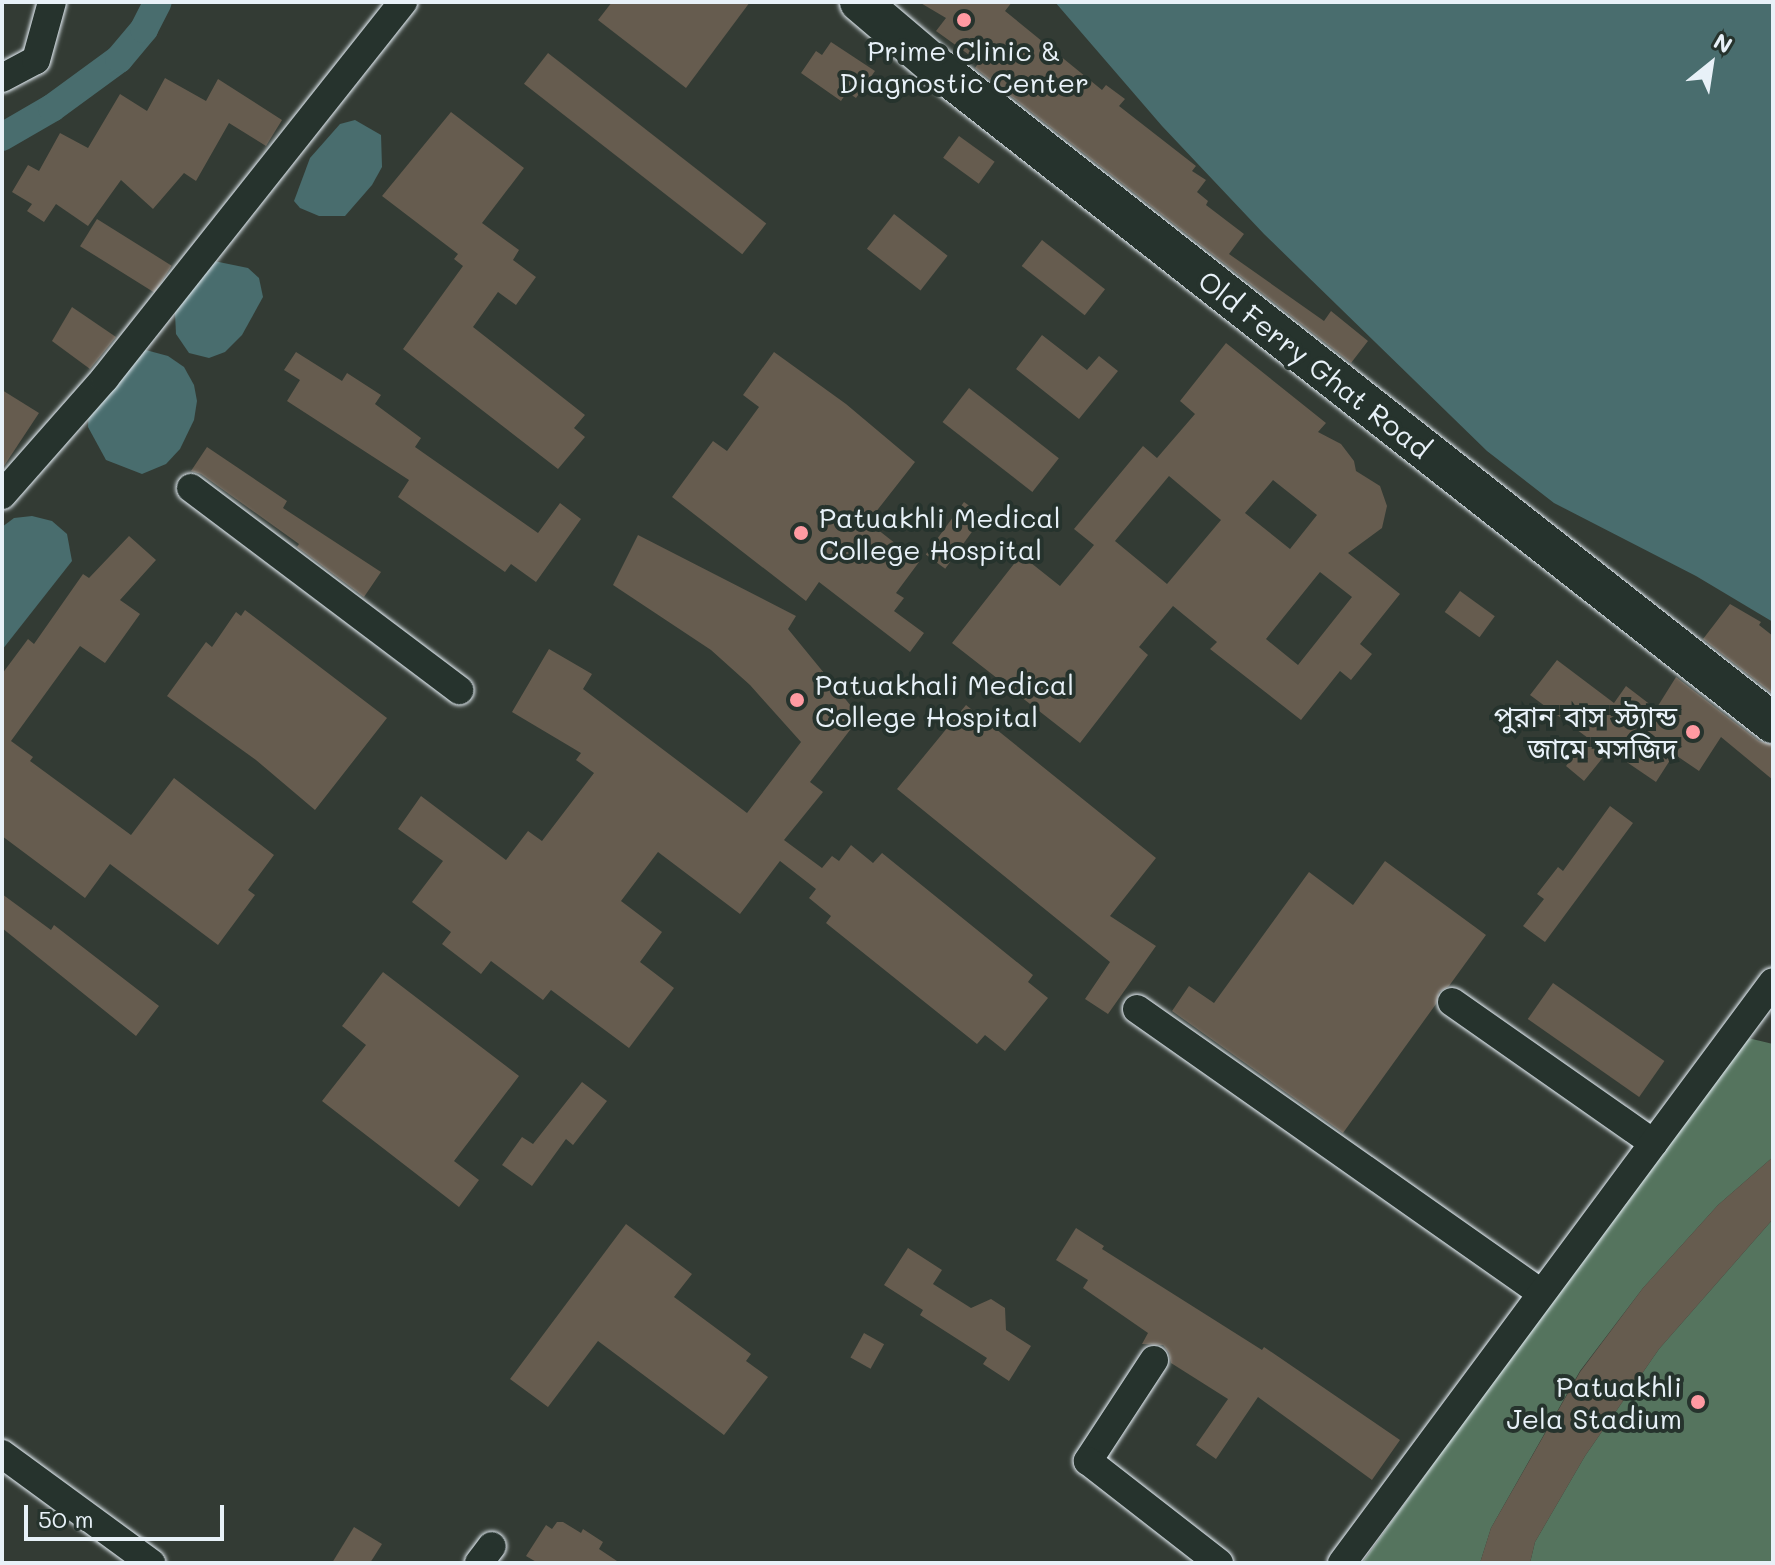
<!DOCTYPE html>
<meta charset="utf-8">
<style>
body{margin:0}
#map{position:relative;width:1775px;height:1565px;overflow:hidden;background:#333b34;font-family:Mali,"Noto Sans Bengali",sans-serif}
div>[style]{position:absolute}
.green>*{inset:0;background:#55745e}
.water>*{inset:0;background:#496d6e}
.canal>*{height:28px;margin:-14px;padding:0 14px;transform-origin:14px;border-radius:14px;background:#496d6e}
.building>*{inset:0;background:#665c4f;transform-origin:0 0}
.roads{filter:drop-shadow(0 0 2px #e8f1f8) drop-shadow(0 0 2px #e8f1f8)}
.street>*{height:28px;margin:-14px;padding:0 14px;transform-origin:14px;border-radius:14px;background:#26332d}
.secondary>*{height:40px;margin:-20px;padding:0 20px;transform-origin:20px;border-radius:20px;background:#26332d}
.dots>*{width:22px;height:22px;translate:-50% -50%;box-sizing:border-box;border:4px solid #26332d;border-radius:50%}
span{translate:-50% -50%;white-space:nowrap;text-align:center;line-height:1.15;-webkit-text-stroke:8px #26332d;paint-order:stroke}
.poi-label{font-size:28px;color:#e8f1f8}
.left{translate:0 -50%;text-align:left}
.right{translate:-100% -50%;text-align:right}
.street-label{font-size:28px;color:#e8f1f8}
.frame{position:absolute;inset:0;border:4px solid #e8f1f8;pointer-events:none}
.north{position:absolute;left:1671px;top:24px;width:80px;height:80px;-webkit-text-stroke:6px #26332d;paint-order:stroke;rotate:30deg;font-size:22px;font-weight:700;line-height:32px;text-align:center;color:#e8f1f8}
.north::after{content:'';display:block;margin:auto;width:28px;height:36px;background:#e8f1f8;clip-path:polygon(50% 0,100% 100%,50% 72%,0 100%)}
.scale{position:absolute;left:24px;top:1505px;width:200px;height:36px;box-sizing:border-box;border:4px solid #e8f1f8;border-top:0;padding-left:10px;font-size:24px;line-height:28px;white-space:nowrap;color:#e8f1f8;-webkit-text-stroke:6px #26332d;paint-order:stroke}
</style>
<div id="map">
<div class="green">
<i style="clip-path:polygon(1748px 1038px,1773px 1044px,1773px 1157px,1718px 1205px,1643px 1288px,1580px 1371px,1491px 1528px,1480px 1563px,1362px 1563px,1737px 1041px)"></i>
<i style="clip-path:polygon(1773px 1219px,1773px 1563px,1530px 1563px,1535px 1542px,1585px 1456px,1659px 1349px)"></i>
</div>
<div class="water">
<i style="clip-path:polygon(1055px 2px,1773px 2px,1773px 622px,1696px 576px,1554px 503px,1487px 451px,1264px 234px,1162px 126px)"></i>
<i style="clip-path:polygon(355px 120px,381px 135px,382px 167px,372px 185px,345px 216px,319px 216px,300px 208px,294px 201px,310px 158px,340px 124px)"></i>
<i style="clip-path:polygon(214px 261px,248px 268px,259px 278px,263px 297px,242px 335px,225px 352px,209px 358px,189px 353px,176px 334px,175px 313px,195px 277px)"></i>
<i style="clip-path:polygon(142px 349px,168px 356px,184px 367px,194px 385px,197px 401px,194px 420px,180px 449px,166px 464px,142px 474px,106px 460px,88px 427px,89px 409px)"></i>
<i style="clip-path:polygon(32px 516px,52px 521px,67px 534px,72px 561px,2px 650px,2px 527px,14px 518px)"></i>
</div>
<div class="canal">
<i style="left:2px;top:137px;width:58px;rotate:-30.1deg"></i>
<i style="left:52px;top:108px;width:83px;rotate:-36.2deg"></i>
<i style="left:119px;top:59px;width:39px;rotate:-50deg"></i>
<i style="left:144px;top:29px;width:30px;rotate:-63deg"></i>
</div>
<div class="building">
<i style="clip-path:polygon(612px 2px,750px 2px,686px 88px,598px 20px)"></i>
<i style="clip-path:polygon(919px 2px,1012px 2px,1005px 11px,1102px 90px,1106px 85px,1125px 99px,1119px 106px,1196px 166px,1192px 171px,1206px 180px,1197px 192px,1208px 201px,1206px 205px,1244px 234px,1229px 254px,1324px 321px,1331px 311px,1368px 341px,1351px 363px,975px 68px,979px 62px,936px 31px,946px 18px)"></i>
<i style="clip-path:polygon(831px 42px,875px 71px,856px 98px,847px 92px,841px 101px,801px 73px,816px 51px,822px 55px)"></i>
<i style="left:548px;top:53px;width:277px;height:39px;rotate:38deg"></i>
<i style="clip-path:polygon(165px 78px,206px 101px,218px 79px,282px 120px,266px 146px,229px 123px,196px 181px,184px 173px,153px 209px,121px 180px,88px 226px,56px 204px,44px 222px,27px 211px,32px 204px,12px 192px,28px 165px,39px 171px,60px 133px,88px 148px,120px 94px,147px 111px)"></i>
<i style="clip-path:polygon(451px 112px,524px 168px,482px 223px,519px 250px,513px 260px,536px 277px,516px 305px,498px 292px,473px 327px,585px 415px,574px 428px,585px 437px,558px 469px,403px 349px,463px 266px,454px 259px,458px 254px,382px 196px)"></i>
<i style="left:959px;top:136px;width:44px;height:27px;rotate:36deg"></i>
<i style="left:894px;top:214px;width:68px;height:44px;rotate:38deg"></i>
<i style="left:97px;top:219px;width:88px;height:32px;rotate:32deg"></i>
<i style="left:1042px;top:240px;width:80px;height:33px;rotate:38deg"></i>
<i style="clip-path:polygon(72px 307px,116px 337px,90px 369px,52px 341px)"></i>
<i style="clip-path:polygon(1042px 335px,1087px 370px,1099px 356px,1118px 371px,1079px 419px,1016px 369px)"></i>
<i style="clip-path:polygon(evenodd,1226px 343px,1326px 423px,1318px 432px,1341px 444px,1354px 461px,1356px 471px,1380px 486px,1387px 506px,1382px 528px,1348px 553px,1400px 594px,1360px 644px,1372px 654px,1351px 680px,1340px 671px,1301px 720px,1210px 649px,1217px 642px,1173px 606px,1139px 647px,1148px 655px,1080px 743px,952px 643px,1021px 555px,1060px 586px,1094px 545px,1074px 529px,1143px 446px,1157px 458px,1195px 414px,1180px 401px,1226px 343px,1169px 476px,1221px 520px,1167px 584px,1115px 541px,1169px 476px,1226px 343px,1273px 480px,1317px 515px,1290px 549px,1245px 513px,1273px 480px,1226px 343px,1320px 572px,1352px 597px,1298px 665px,1266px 639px,1320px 572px)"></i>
<i style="clip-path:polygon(296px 352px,342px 381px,347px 373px,381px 395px,375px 404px,421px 438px,415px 447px,538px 533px,560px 503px,581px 519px,536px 582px,511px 564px,505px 572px,398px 497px,409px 480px,287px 401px,300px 380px,284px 370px)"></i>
<i style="clip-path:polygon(774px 352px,846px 404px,915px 462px,868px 522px,919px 562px,896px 593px,904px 598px,894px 611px,924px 633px,910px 652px,819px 582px,806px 601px,672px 497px,713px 441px,727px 451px,759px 407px,743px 395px)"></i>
<i style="left:969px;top:388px;width:114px;height:43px;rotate:38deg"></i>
<i style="clip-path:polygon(2px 390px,39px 413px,2px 469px)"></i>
<i style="clip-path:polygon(207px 447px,287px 501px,283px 508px,381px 572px,364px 597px,297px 547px,299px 544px,201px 474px,191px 471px)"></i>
<i style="left:964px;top:502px;width:24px;height:65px;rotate:36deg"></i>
<i style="clip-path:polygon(638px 535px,796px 616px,788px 629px,860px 717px,810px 782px,823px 792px,784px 840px,822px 868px,832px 856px,839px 861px,851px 845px,873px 863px,882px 853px,1033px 975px,1028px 982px,1048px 998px,1005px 1051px,985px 1035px,977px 1044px,826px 923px,831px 916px,809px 898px,816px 889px,780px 861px,740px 914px,658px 852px,621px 901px,662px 932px,640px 962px,674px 988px,629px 1048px,551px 990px,543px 1000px,491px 961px,481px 974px,442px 944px,451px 932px,412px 902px,443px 861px,398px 829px,421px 796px,506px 860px,528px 831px,542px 841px,594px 773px,576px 760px,581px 753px,512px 712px,549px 649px,592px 674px,583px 689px,747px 813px,801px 742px,750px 685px,711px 650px,613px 585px)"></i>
<i style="clip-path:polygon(129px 536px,156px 560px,120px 600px,140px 614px,105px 663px,80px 646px,11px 741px,33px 757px,30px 761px,131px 835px,174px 778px,274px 855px,248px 890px,255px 895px,218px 945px,110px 864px,85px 898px,2px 836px,2px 674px,28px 639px,34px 644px,83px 574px,89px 578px)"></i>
<i style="left:1460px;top:591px;width:43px;height:26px;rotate:36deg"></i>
<i style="clip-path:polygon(1730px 604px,1761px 622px,1759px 625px,1773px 636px,1773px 694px,1703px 639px)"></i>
<i style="clip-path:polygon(245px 610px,387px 718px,315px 810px,256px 760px,167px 696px,206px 642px,212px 647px,236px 612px,241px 616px)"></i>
<i style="clip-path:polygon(1557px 660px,1614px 703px,1626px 686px,1656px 709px,1676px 677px,1759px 741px,1773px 745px,1773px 780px,1721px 737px,1699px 771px,1674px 754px,1656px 782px,1609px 750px,1584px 781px,1566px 766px,1588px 738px,1530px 695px)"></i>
<i style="clip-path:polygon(966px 705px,1156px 858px,1110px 916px,1156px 946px,1108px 1014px,1085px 999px,1110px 962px,897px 789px)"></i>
<i style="clip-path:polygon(1610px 806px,1633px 823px,1545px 942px,1523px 926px,1544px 899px,1537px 894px,1558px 867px,1563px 871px)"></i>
<i style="clip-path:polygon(1385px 861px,1486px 935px,1449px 986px,1439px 992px,1436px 1004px,1343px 1133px,1172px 1011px,1189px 986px,1214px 1003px,1309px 872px,1353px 905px)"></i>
<i style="clip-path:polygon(2px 894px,51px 930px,54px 925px,159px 1006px,136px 1036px,2px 928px)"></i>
<i style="clip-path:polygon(383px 972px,519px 1076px,454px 1161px,479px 1180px,459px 1207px,322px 1101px,366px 1045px,342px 1026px)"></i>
<i style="left:1553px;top:983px;width:136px;height:44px;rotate:35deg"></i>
<i style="clip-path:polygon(582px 1082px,607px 1101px,573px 1145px,566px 1139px,532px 1186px,502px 1165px,522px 1137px,533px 1144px)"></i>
<i style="clip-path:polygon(1773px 1157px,1773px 1219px,1659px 1349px,1585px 1456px,1535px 1542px,1530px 1563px,1480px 1563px,1491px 1528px,1580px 1372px,1643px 1288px,1718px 1205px)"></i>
<i style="clip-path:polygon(626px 1224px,692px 1274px,674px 1297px,751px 1354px,746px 1361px,768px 1377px,724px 1435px,598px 1341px,548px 1407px,510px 1379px)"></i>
<i style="clip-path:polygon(1076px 1228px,1104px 1246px,1102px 1249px,1262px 1350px,1264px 1347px,1400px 1440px,1372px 1480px,1258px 1397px,1216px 1459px,1196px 1445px,1228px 1399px,1171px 1363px,1169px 1353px,1163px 1345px,1142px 1344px,1148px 1333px,1083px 1288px,1088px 1280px,1056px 1260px)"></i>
<i style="clip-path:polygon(908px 1248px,942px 1270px,933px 1284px,971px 1308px,991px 1299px,1005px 1308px,1006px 1330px,1031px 1346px,1009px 1381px,983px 1364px,987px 1358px,920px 1315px,923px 1310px,884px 1285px)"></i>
<i style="left:864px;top:1333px;width:23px;height:28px;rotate:29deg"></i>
<i style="clip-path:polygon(557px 1522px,563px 1522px,581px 1533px,583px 1529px,603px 1542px,599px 1549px,620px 1563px,538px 1563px,526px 1556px,546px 1525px,552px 1529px)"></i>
<i style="clip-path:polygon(354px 1527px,382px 1544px,370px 1563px,332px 1563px)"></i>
</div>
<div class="roads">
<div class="street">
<i style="left:2px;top:78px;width:38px;rotate:-28deg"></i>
<i style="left:36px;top:60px;width:60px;rotate:-74.6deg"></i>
<i style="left:191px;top:488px;width:336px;rotate:37deg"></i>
<i style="left:2px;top:495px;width:156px;rotate:-48.6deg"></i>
<i style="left:105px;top:378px;width:480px;rotate:-51.6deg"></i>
<i style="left:1452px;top:1002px;width:246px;rotate:35deg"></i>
<i style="left:1137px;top:1009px;width:492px;rotate:35.1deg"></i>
<i style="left:1154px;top:1360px;width:121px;rotate:123.2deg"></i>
<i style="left:1088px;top:1461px;width:166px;rotate:37.9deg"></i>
<i style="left:2px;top:1454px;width:185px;rotate:36.2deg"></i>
<i style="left:479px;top:1563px;width:21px;rotate:-53deg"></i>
<i style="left:1342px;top:1563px;width:723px;rotate:-53.43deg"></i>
</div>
<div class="secondary">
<i style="left:860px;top:2px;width:104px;rotate:40.3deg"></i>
<i style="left:939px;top:69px;width:1060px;rotate:38.1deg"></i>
</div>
</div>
<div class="dots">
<i style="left:964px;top:20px;background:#ff9aa2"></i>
<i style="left:801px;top:533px;background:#ff9aa2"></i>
<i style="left:797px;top:700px;background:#ff9aa2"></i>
<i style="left:1693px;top:732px;background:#ff9aa2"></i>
<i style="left:1698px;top:1402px;background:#ff9aa2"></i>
</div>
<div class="poi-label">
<span style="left:964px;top:66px">Prime Clinic &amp;<br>Diagnostic Center</span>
<span class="left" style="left:819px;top:533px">Patuakhli Medical<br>College Hospital</span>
<span class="left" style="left:815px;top:700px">Patuakhali Medical<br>College Hospital</span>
<span class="right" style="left:1677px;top:732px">পুরান বাস স্ট্যান্ড<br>জামে মসজিদ</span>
<span class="right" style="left:1682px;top:1402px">Patuakhli<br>Jela Stadium</span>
</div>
<div class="street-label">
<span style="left:1315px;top:364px;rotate:38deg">Old Ferry Ghat Road</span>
</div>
<div class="frame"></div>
<div class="north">N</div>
<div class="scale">50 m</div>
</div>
